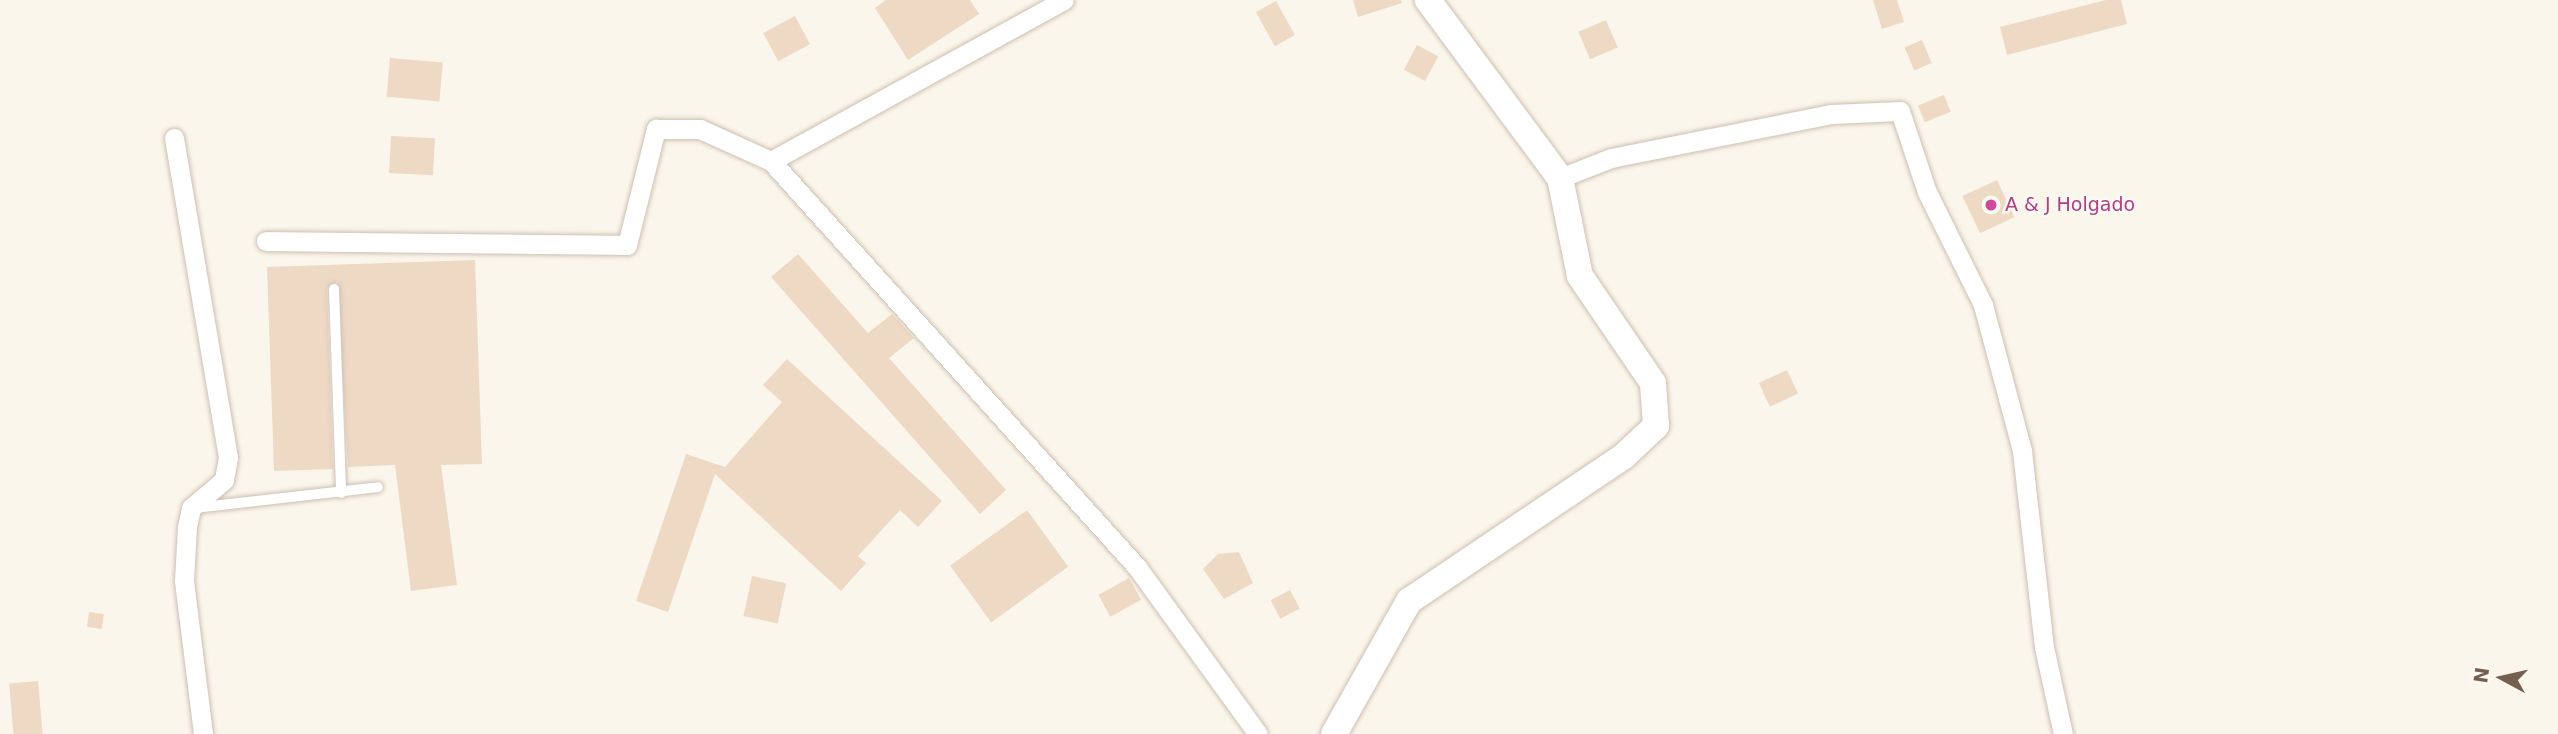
<!DOCTYPE html>
<style>
body{margin:0}
#map{position:relative;width:2558px;height:734px;overflow:hidden;background:#fbf6eb;font-family:"DejaVu Sans",sans-serif}
div>[style]{position:absolute}
.building>*{inset:0;background:#eed9c4;transform-origin:0 0}
.roads{filter:drop-shadow(0 0 2px #cdbfb1) drop-shadow(0 0 2px #cdbfb1)}
.lane>*{height:10px;margin:-5px;padding:0 5px;transform-origin:5px;border-radius:5px;background:#fff}
.street>*{height:19px;margin:-9.5px;padding:0 9.5px;transform-origin:9.5px;border-radius:9.5px;background:#fff}
.secondary>*{height:26px;margin:-13px;padding:0 13px;transform-origin:13px;border-radius:13px;background:#fff}
.dots>*{width:19px;height:19px;translate:-50% -50%;box-sizing:border-box;border:4px solid #fefaf1;border-radius:50%}
span{translate:-50% -50%;white-space:nowrap;text-align:center;line-height:1.15;-webkit-text-stroke:5px #fefaf1;paint-order:stroke}
.hotel-label{font-size:19px;color:#b23c85}
.left{translate:0 -50%;text-align:left}
.north{position:absolute;left:2467px;top:643px;width:70px;height:70px;-webkit-text-stroke:5px #fefaf1;paint-order:stroke;rotate:278deg;font-size:19px;font-weight:700;line-height:28px;text-align:center;color:#75604f}
.north::after{content:'';display:block;margin:auto;width:24px;height:32px;background:#75604f;clip-path:polygon(50% 0,100% 100%,50% 72%,0 100%)}
</style>
<div id="map">
<div class="building">
<i style="clip-path:polygon(886px 0,970px 0,979px 14px,908px 60px,875px 8px)"></i>
<i style="clip-path:polygon(1353px 0,1401px 0,1402px 3px,1358px 17px)"></i>
<i style="clip-path:polygon(1873px 0,1897px 0,1904px 22px,1882px 29px)"></i>
<i style="clip-path:polygon(2106px 0,2121px 0,2127px 24px,2007px 55px,2000px 27px)"></i>
<i style="left:1276px;top:1px;width:39px;height:23px;rotate:61deg"></i>
<i style="left:795px;top:16px;width:32px;height:36px;rotate:62deg"></i>
<i style="left:1606px;top:20px;width:30px;height:30px;rotate:67deg"></i>
<i style="left:1922px;top:40px;width:25px;height:19px;rotate:67deg"></i>
<i style="left:1417px;top:45px;width:24px;height:28px;rotate:28deg"></i>
<i style="left:390px;top:58px;width:53px;height:39px;rotate:5deg"></i>
<i style="left:1944px;top:95px;width:18px;height:28px;rotate:68deg"></i>
<i style="left:391px;top:136px;width:44px;height:37px;rotate:3deg"></i>
<i style="left:1997px;top:180px;width:41px;height:38px;rotate:65deg"></i>
<i style="clip-path:polygon(798px 254px,868px 333px,892px 314px,914px 338px,889px 358px,1006px 490px,980px 514px,771px 277px)"></i>
<i style="clip-path:polygon(475px 260px,482px 464px,441px 465px,457px 585px,411px 591px,395px 465px,348px 467px,337px 282px,327px 289px,333px 469px,274px 471px,267px 267px)"></i>
<i style="clip-path:polygon(787px 359px,942px 501px,918px 527px,900px 510px,858px 556px,866px 563px,841px 591px,715px 474px,668px 612px,636px 601px,686px 454px,725px 467px,782px 402px,763px 385px)"></i>
<i style="left:1787px;top:370px;width:26px;height:31px;rotate:65deg"></i>
<i style="left:1027px;top:510px;width:70px;height:95px;rotate:54deg"></i>
<i style="clip-path:polygon(1239px 552px,1253px 583px,1224px 599px,1203px 569px,1218px 554px)"></i>
<i style="left:752px;top:576px;width:35px;height:41px;rotate:12deg"></i>
<i style="left:1129px;top:578px;width:25px;height:35px;rotate:61deg"></i>
<i style="left:1290px;top:590px;width:21px;height:22px;rotate:62deg"></i>
<i style="left:89px;top:612px;width:15px;height:15px;rotate:8deg"></i>
<i style="left:38px;top:681px;width:53px;height:29px;rotate:85deg"></i>
</div>
<div class="roads">
<div class="lane">
<i style="left:334px;top:289px;width:204px;rotate:88deg"></i>
<i style="left:195px;top:508px;width:184px;rotate:-6.5deg"></i>
</div>
<div class="street">
<i style="left:174px;top:138px;width:324px;rotate:80.4deg"></i>
<i style="left:228px;top:457px;width:23px;rotate:100deg"></i>
<i style="left:224px;top:480px;width:43px;rotate:139.7deg"></i>
<i style="left:191px;top:508px;width:19px;rotate:102deg"></i>
<i style="left:187px;top:527px;width:54px;rotate:93.2deg"></i>
<i style="left:184px;top:581px;width:154px;rotate:82.9deg"></i>
<i style="left:771px;top:161px;width:547px;rotate:47.97deg"></i>
<i style="left:1137px;top:567px;width:206px;rotate:54.1deg"></i>
<i style="left:1560px;top:178px;width:55px;rotate:-21.4deg"></i>
<i style="left:1611px;top:158px;width:225px;rotate:-11.3deg"></i>
<i style="left:1832px;top:114px;width:68px;rotate:-2.5deg"></i>
<i style="left:1900px;top:111px;width:85px;rotate:71.6deg"></i>
<i style="left:1927px;top:192px;width:126px;rotate:63.6deg"></i>
<i style="left:1983px;top:305px;width:151px;rotate:75deg"></i>
<i style="left:2022px;top:451px;width:197px;rotate:83.6deg"></i>
<i style="left:2044px;top:647px;width:89px;rotate:77.7deg"></i>
<i style="left:266px;top:241px;width:361px;rotate:0.6deg"></i>
<i style="left:627px;top:245px;width:120px;rotate:-76deg"></i>
<i style="left:656px;top:129px;width:44px"></i>
<i style="left:700px;top:129px;width:78px;rotate:24.3deg"></i>
<i style="left:771px;top:161px;width:334px;rotate:-28.8deg"></i>
</div>
<div class="secondary">
<i style="left:1334px;top:734px;width:153px;rotate:-60.6deg"></i>
<i style="left:1409px;top:601px;width:259px;rotate:-34deg"></i>
<i style="left:1624px;top:456px;width:44px;rotate:-43.2deg"></i>
<i style="left:1656px;top:426px;width:43px;rotate:-94deg"></i>
<i style="left:1653px;top:383px;width:130px;rotate:-124.3deg"></i>
<i style="left:1580px;top:276px;width:100px;rotate:-101.5deg"></i>
<i style="left:1560px;top:178px;width:222px;rotate:-126.6deg"></i>
</div>
</div>
<div class="dots">
<i style="left:1991px;top:205px;background:#d1479c"></i>
</div>
<div class="hotel-label">
<span class="left" style="left:2005px;top:205px">A &amp; J Holgado</span>
</div>
<div class="north">N</div>
</div>
